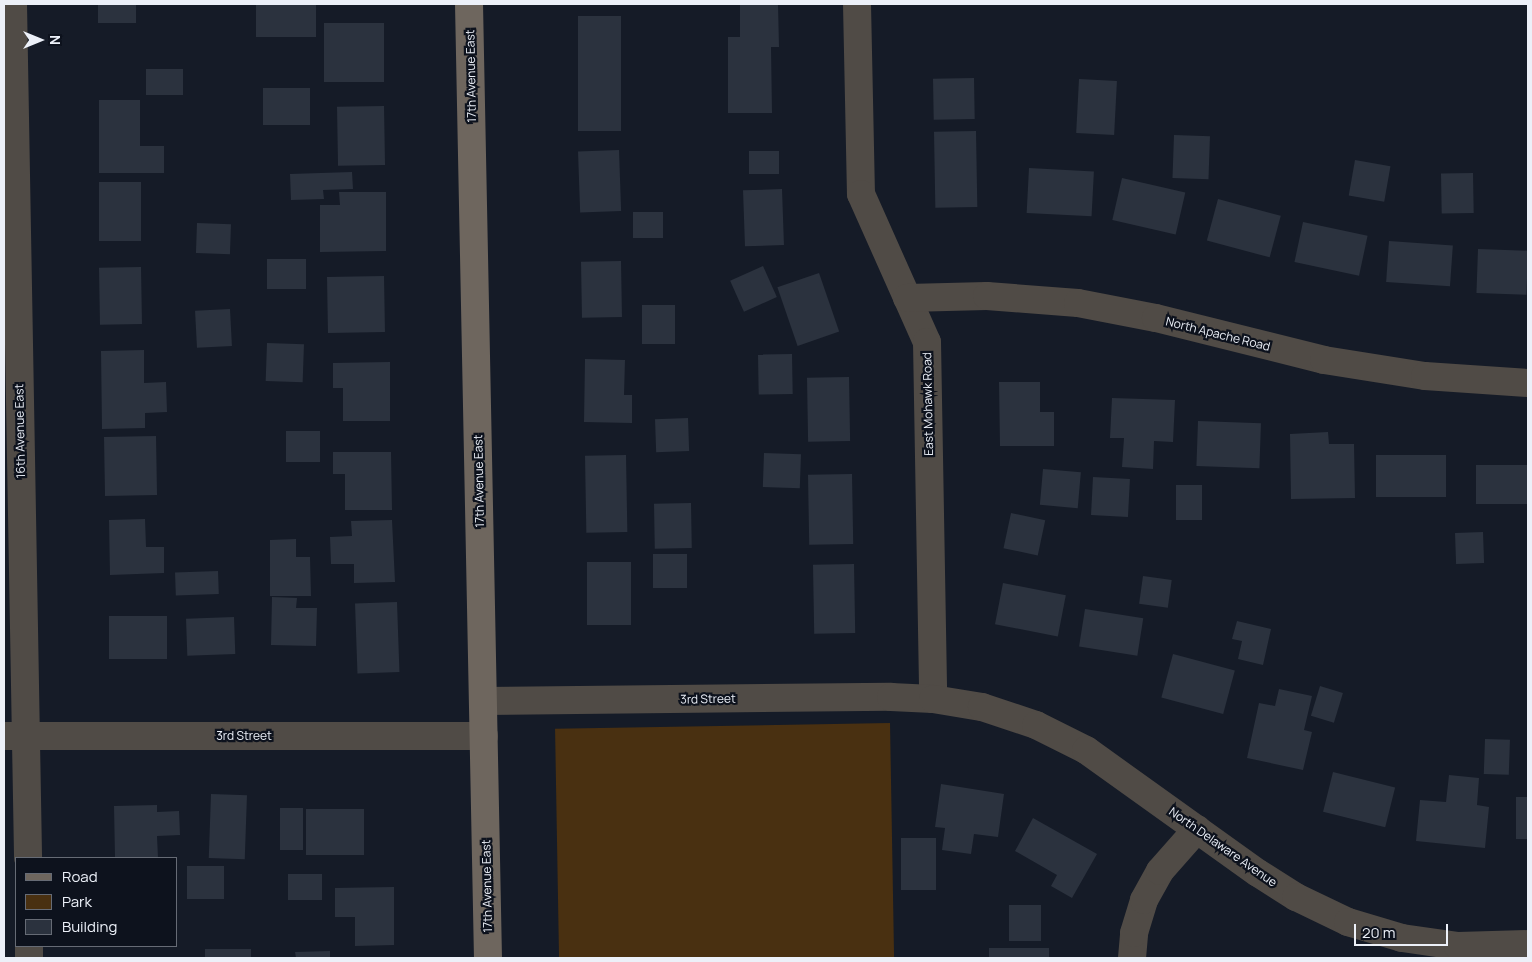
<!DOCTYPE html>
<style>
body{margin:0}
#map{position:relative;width:1532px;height:962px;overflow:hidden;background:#151b27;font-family:Manrope,sans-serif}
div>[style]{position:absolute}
.green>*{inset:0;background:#493011;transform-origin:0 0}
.building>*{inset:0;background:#2b323e;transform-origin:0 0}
.street>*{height:28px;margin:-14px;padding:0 14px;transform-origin:14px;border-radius:14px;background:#504b46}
.secondary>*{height:28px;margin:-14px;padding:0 14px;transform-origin:14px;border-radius:14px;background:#6e665e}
span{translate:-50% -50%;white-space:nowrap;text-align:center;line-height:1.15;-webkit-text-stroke:4.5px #0d121d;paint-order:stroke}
.street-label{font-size:12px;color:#ecf0f8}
.frame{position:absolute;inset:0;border:5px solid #ecf0f8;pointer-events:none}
.legend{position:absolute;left:15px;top:857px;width:162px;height:90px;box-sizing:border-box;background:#0d121d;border:1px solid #666b75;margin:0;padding:6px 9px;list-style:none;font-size:15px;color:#ecf0f8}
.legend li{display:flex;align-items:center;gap:10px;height:25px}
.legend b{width:25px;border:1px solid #666b75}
.north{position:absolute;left:15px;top:15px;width:50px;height:50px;-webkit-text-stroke:4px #0d121d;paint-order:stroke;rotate:90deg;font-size:14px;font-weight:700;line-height:20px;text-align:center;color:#ecf0f8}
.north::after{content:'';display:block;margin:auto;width:18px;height:22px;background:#ecf0f8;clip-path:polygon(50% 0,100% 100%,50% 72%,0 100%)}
.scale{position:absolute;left:1354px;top:924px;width:94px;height:22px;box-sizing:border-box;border:2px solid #ecf0f8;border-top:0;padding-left:6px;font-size:15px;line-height:18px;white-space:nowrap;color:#ecf0f8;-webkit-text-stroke:4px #0d121d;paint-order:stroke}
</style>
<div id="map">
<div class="green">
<i style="left:890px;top:723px;width:235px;height:335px;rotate:89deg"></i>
</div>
<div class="building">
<i style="left:98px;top:4px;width:38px;height:19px"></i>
<i style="left:256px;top:4px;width:60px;height:33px"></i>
<i style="clip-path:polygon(740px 4px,778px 4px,779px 47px,771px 47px,772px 113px,728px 113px,728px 37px,740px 37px)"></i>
<i style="left:578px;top:16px;width:43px;height:115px"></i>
<i style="left:324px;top:23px;width:60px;height:59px"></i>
<i style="left:146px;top:69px;width:37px;height:26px"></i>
<i style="left:974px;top:78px;width:41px;height:41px;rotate:89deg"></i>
<i style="left:1079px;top:79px;width:38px;height:54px;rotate:3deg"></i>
<i style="left:310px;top:88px;width:37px;height:47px;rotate:90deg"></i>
<i style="clip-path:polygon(99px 100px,140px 100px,140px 146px,164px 146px,164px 173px,99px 173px)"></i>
<i style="left:384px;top:106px;width:59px;height:47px;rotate:89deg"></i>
<i style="left:976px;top:131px;width:76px;height:42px;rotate:89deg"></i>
<i style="left:1174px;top:135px;width:36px;height:43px;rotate:2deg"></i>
<i style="left:619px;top:150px;width:61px;height:41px;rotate:88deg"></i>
<i style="left:779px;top:151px;width:23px;height:30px;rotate:90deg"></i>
<i style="left:1355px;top:160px;width:36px;height:36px;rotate:10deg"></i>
<i style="left:1029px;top:168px;width:65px;height:45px;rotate:3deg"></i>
<i style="clip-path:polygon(352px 172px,353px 189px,323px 190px,324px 199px,291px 200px,290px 174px)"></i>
<i style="left:1473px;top:173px;width:40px;height:32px;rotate:89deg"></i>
<i style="left:1122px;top:178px;width:65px;height:43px;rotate:13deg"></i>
<i style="left:99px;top:182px;width:42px;height:59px"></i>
<i style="left:782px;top:189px;width:56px;height:39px;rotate:88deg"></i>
<i style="clip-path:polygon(339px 192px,386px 192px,386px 251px,320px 252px,320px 205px,340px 205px)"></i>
<i style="left:1218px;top:199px;width:65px;height:43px;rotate:15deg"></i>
<i style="left:633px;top:212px;width:30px;height:26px"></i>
<i style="left:1303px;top:222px;width:66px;height:41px;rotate:12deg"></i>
<i style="left:197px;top:223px;width:34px;height:30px;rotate:2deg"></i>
<i style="left:1389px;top:241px;width:64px;height:41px;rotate:4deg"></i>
<i style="left:1478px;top:249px;width:50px;height:44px;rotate:2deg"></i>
<i style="left:267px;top:259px;width:39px;height:30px"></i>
<i style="left:621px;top:261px;width:56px;height:40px;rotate:89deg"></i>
<i style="left:763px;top:266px;width:34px;height:36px;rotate:66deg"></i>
<i style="left:141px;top:267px;width:57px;height:42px;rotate:89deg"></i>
<i style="left:819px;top:273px;width:62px;height:44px;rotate:71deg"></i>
<i style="left:384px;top:276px;width:56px;height:57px;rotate:89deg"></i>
<i style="left:675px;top:305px;width:39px;height:33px;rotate:90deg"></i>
<i style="left:230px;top:309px;width:37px;height:35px;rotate:87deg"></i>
<i style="left:267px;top:343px;width:37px;height:38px;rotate:2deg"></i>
<i style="clip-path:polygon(144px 350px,144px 383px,166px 382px,167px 412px,145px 413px,145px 428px,102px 429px,101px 351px)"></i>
<i style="left:792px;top:354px;width:40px;height:34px;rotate:89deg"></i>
<i style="clip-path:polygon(585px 359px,625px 360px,624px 395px,632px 395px,632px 423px,584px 422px)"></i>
<i style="clip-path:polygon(390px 362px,390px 421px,343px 421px,343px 388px,333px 388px,333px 363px)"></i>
<i style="left:849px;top:377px;width:64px;height:42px;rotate:89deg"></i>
<i style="clip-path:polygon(999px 382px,1040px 382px,1040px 412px,1054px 412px,1054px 446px,1000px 446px)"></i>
<i style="clip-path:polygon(1112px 398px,1175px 400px,1173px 442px,1154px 441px,1153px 469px,1122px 467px,1124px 438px,1110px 438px)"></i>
<i style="left:688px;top:418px;width:33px;height:33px;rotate:88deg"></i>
<i style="left:1198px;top:421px;width:63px;height:45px;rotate:2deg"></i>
<i style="left:286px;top:431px;width:34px;height:31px"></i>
<i style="clip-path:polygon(1328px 432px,1329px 444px,1354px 444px,1355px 498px,1291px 499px,1290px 434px)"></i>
<i style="left:156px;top:436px;width:59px;height:52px;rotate:89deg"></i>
<i style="clip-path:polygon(333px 452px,391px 452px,392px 510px,345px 510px,345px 474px,333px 474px)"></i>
<i style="left:764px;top:453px;width:37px;height:34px;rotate:2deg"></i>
<i style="left:626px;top:455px;width:77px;height:41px;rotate:89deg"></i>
<i style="left:1446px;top:455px;width:42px;height:70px;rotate:90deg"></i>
<i style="left:1528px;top:465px;width:39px;height:52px;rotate:90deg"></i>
<i style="left:1043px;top:469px;width:38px;height:36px;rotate:5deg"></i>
<i style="left:852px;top:474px;width:70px;height:44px;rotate:89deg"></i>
<i style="left:1093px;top:477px;width:37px;height:38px;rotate:3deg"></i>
<i style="left:1176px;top:485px;width:26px;height:35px"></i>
<i style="left:691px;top:503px;width:45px;height:37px;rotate:89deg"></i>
<i style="left:1011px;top:513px;width:35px;height:36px;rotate:12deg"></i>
<i style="clip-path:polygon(145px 519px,146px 547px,164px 547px,164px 573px,110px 575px,109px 520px)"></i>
<i style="clip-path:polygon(392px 520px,395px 582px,354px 583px,354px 564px,331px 564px,330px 537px,352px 536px,351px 521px)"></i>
<i style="left:1483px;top:532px;width:31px;height:28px;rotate:88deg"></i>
<i style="clip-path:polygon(296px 539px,296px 557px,310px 557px,311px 596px,270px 596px,270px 540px)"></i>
<i style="left:653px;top:554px;width:34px;height:34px"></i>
<i style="left:587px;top:562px;width:44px;height:63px"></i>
<i style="left:854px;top:564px;width:69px;height:41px;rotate:89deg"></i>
<i style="left:218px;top:571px;width:23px;height:43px;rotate:88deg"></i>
<i style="left:1143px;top:576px;width:29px;height:28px;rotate:8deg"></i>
<i style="left:1003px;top:583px;width:64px;height:42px;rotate:11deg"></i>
<i style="clip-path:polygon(272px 597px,297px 598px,296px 608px,317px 608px,316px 646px,271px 645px)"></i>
<i style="left:397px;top:602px;width:70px;height:42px;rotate:88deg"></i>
<i style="left:1085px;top:609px;width:59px;height:38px;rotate:9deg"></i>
<i style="left:167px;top:616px;width:43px;height:58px;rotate:90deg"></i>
<i style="left:234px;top:617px;width:37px;height:48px;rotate:88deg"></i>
<i style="clip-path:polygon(1237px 621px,1271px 629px,1263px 665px,1238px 659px,1242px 641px,1232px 639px)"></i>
<i style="left:1173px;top:654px;width:64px;height:45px;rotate:15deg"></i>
<i style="left:1320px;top:686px;width:24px;height:31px;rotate:17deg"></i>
<i style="clip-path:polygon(1279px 689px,1312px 696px,1304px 730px,1312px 732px,1303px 770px,1247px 758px,1259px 703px,1275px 706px)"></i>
<i style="left:1485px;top:739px;width:25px;height:35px;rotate:2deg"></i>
<i style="left:1333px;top:772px;width:64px;height:41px;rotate:14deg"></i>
<i style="clip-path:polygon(1449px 775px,1479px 778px,1477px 805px,1489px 807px,1485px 848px,1416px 841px,1420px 800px,1446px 802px)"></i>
<i style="clip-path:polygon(941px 784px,1004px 794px,998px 837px,974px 834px,971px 854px,942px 850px,945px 828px,935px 827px)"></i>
<i style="left:211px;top:794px;width:36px;height:64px;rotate:2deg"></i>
<i style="left:1516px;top:797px;width:12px;height:42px"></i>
<i style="clip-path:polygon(157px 805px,157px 812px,179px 811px,180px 835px,157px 836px,158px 858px,115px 858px,114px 806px)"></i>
<i style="left:280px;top:808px;width:23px;height:42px"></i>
<i style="left:364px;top:809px;width:46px;height:58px;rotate:90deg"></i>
<i style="clip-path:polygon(1033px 818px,1097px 854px,1072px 898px,1051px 886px,1057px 875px,1015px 851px)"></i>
<i style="left:901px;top:838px;width:35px;height:52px"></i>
<i style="left:224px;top:866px;width:33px;height:37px;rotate:90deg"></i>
<i style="left:288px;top:874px;width:34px;height:26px"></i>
<i style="clip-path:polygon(394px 887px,394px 945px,355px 946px,355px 917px,335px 917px,335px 888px)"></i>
<i style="left:1041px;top:905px;width:36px;height:32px;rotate:90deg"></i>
<i style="left:1049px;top:948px;width:10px;height:60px;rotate:90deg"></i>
<i style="left:251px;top:949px;width:9px;height:46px;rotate:90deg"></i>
<i style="clip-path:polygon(330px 951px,330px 958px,296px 958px,295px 952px)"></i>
</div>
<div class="street">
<i style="left:13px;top:4px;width:854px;rotate:88.99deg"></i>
<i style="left:857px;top:4px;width:190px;rotate:88.8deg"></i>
<i style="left:861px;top:194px;width:162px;rotate:66deg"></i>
<i style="left:927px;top:342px;width:357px;rotate:89deg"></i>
<i style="left:907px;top:298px;width:80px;rotate:-1.4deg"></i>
<i style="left:987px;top:296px;width:91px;rotate:4.4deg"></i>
<i style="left:1078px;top:303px;width:79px;rotate:10.9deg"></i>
<i style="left:1156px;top:318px;width:173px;rotate:14deg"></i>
<i style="left:1324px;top:360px;width:102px;rotate:9deg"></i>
<i style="left:1425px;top:376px;width:103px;rotate:3.9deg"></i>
<i style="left:483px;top:701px;width:408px;rotate:-0.6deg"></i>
<i style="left:891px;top:697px;width:42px;rotate:2.7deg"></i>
<i style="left:933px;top:699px;width:50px;rotate:9.3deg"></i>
<i style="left:982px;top:707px;width:57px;rotate:18.4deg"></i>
<i style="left:1036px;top:725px;width:56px;rotate:26.6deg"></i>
<i style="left:1086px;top:750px;width:211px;rotate:35.6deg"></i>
<i style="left:1258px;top:873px;width:45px;rotate:32.3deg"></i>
<i style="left:1296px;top:897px;width:58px;rotate:25.7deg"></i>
<i style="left:1348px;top:922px;width:56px;rotate:16.5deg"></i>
<i style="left:1402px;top:938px;width:57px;rotate:8.1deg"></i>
<i style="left:1458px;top:946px;width:70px;rotate:-1.6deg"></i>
<i style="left:4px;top:736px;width:480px"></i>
<i style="left:29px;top:946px;width:12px;rotate:90deg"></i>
<i style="left:1132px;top:958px;width:25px;rotate:-85deg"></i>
<i style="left:1134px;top:933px;width:34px;rotate:-73deg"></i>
<i style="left:1144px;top:900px;width:33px;rotate:-61deg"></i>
<i style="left:1160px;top:871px;width:56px;rotate:-48.6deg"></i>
</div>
<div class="secondary">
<i style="left:469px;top:4px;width:954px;rotate:88.86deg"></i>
</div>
<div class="street-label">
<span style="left:471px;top:76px;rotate:-91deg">17th Avenue East</span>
<span style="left:1218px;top:334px;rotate:14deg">North Apache Road</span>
<span style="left:928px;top:404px;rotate:-91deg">East Mohawk Road</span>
<span style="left:20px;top:431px;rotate:-91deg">16th Avenue East</span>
<span style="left:479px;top:481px;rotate:-91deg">17th Avenue East</span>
<span style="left:708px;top:699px;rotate:-1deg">3rd Street</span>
<span style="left:244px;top:736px">3rd Street</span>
<span style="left:1223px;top:847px;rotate:35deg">North Delaware Avenue</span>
<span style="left:487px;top:886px;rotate:-91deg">17th Avenue East</span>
</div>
<div class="frame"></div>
<ul class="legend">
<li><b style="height:6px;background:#6e665e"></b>Road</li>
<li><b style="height:14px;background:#493011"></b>Park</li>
<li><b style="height:14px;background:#2b323e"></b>Building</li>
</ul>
<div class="north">N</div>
<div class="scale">20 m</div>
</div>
